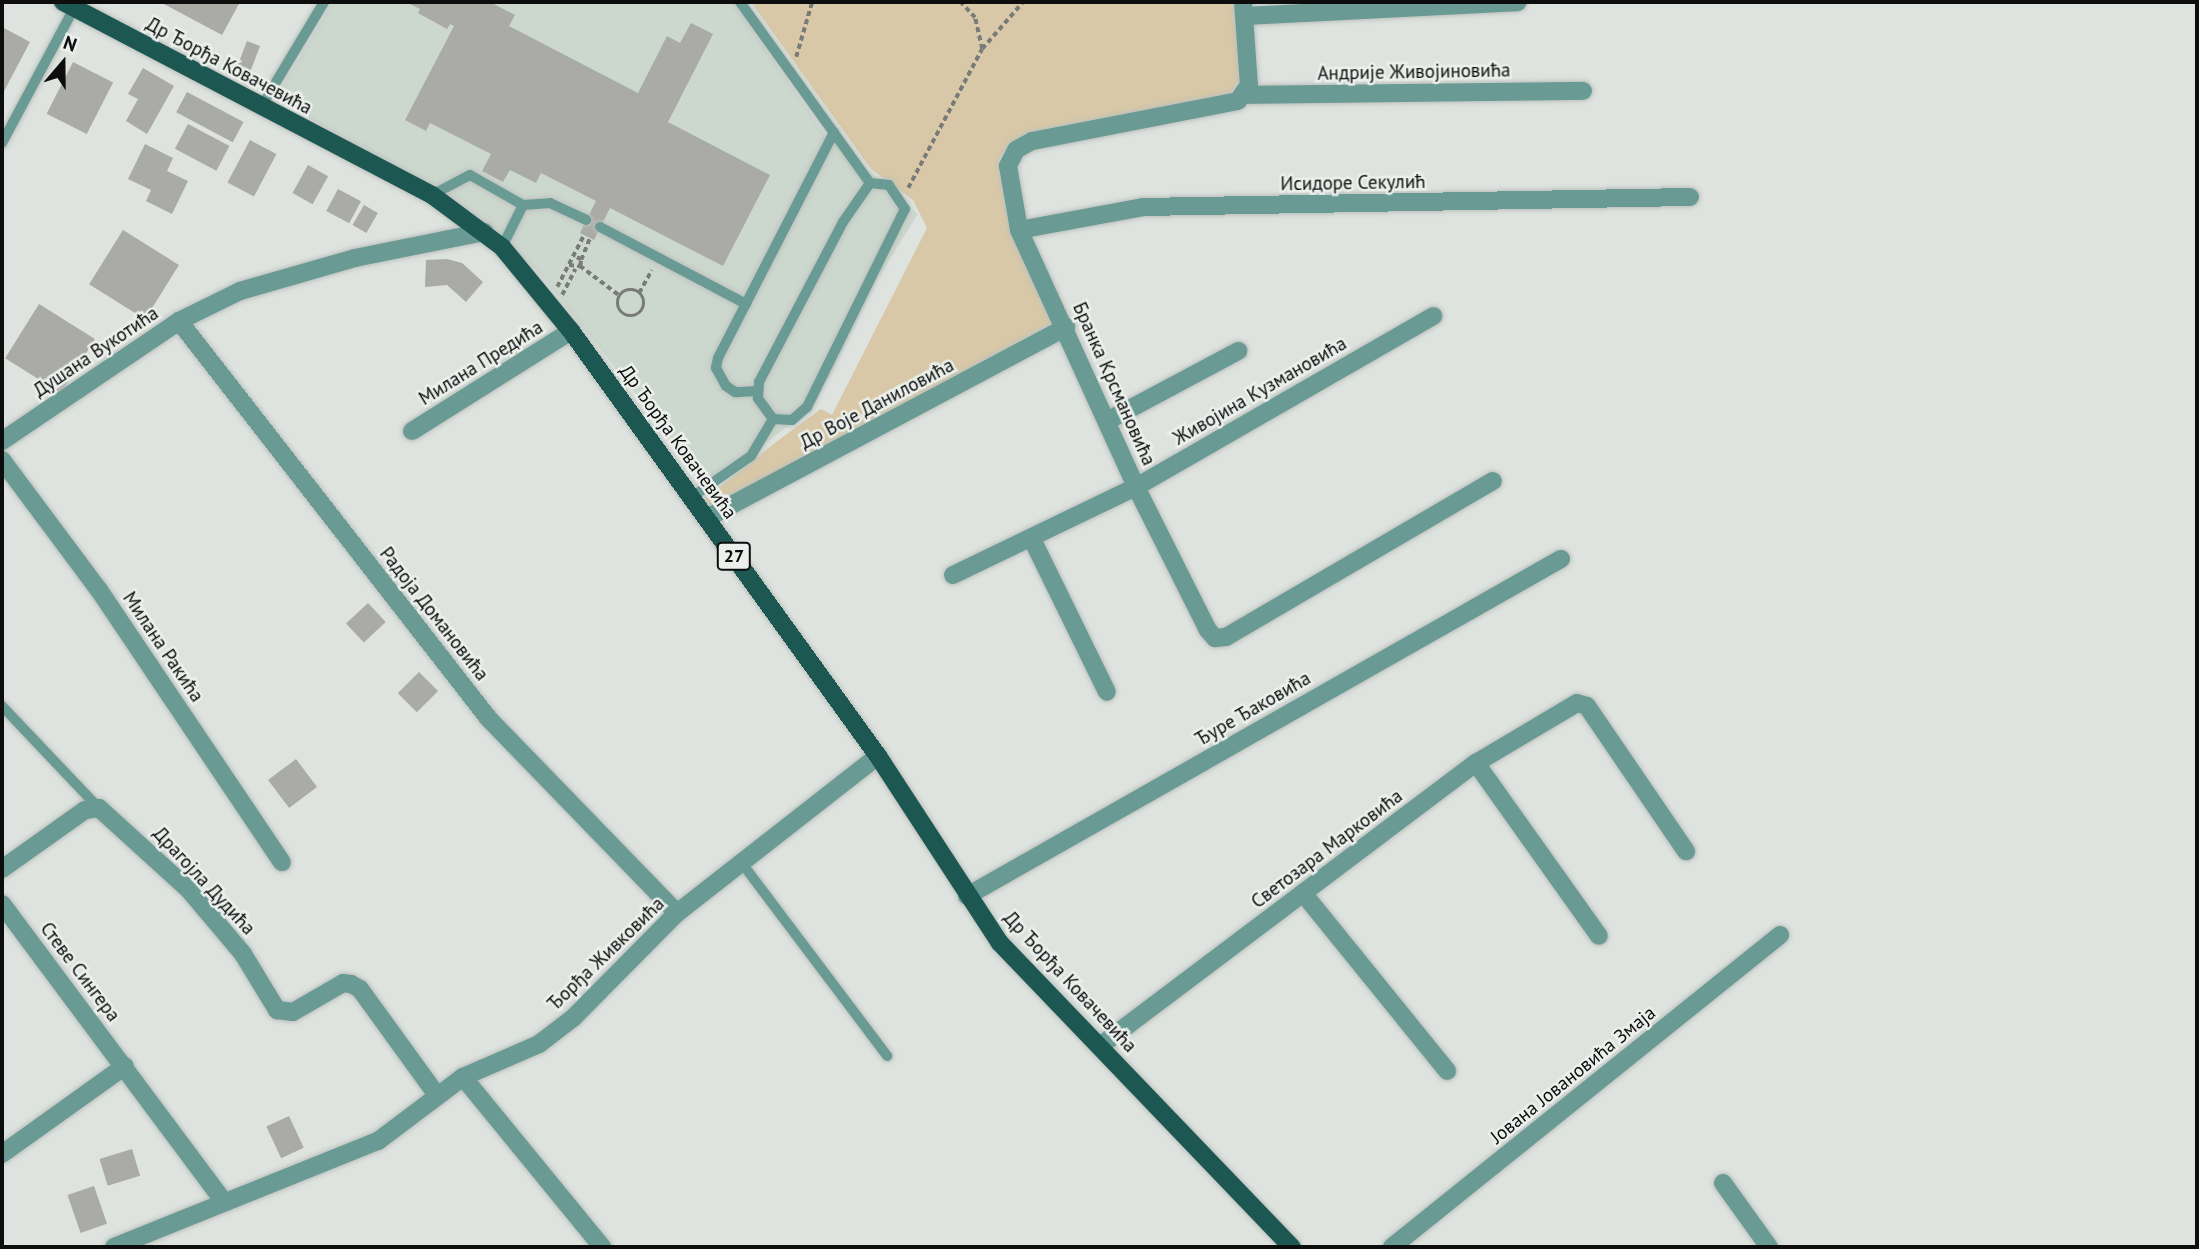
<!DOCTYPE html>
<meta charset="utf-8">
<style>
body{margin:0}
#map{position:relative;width:2199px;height:1249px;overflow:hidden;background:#dee3df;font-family:"PT Sans",sans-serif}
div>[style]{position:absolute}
.built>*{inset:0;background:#ccd7ce}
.green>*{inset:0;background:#d8c8a7}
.building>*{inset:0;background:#aaaba6;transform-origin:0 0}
.path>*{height:3.5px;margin-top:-1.75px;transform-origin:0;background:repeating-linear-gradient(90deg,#787b78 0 5px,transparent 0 8.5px)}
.path>.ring{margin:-1.75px;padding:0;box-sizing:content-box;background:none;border:3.5px solid #787b78;border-radius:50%}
.roads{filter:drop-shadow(0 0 2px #bcc1bd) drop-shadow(0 0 2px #bcc1bd)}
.service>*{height:10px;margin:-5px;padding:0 5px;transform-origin:5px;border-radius:5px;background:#699a93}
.minor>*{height:18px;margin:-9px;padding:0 9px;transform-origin:9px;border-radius:9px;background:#699a93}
.primary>*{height:18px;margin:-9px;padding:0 9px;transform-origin:9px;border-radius:9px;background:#1d5751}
span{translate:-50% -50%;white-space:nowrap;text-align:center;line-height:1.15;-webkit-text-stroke:5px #ebf0ec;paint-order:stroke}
.shield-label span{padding:2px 5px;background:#ebf0ec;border:2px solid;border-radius:5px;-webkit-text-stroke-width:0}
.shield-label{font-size:18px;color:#0c0d0c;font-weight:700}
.street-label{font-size:19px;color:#0c0d0c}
.frame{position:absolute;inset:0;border:4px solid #0c0d0c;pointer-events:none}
.north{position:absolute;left:28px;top:28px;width:70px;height:70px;-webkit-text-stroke:5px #ebf0ec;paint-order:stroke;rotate:20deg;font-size:19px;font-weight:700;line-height:28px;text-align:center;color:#0c0d0c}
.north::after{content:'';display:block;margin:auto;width:24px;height:32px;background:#0c0d0c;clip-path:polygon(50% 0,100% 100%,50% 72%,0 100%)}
</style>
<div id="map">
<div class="built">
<i style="clip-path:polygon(333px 2px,733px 2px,825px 135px,918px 214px,878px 278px,831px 375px,795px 421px,717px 479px,704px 479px,542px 276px,490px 227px,436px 190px,275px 99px)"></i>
</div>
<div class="green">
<i style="clip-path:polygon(751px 2px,1235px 2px,1241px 79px,1230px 94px,1024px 135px,1008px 144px,999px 160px,1011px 224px,1058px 320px,711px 508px,705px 499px,776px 442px,821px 409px,832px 415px,927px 228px,913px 200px,871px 169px)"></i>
</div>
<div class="building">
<i style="clip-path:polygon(160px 2px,240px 2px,222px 35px)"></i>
<i style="clip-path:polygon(406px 2px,490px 2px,515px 15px,509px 26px,638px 93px,667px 36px,680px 43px,691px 23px,713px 34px,668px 122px,770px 175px,723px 266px,610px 208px,594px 240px,580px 233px,596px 201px,541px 173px,536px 183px,510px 170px,503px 182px,482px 171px,491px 154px,430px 123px,426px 131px,405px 120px,454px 26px,450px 24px,447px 29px,418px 13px,420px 9px)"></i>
<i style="clip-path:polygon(2px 27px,30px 42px,2px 95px)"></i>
<i style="left:247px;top:41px;width:14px;height:27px;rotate:21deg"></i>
<i style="left:73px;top:62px;width:45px;height:58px;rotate:27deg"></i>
<i style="clip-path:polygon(143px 68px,174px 86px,147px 134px,126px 121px,138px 99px,128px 94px)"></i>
<i style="left:187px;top:92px;width:64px;height:23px;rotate:28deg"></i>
<i style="left:188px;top:124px;width:47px;height:28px;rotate:28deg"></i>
<i style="left:250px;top:140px;width:30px;height:48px;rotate:28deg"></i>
<i style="clip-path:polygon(145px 144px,173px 158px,167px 171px,188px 181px,172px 214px,146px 201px,151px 190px,128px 179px)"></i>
<i style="left:308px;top:165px;width:23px;height:32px;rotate:29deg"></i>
<i style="left:338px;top:189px;width:26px;height:25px;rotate:28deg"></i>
<i style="left:364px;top:205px;width:16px;height:23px;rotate:30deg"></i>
<i style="left:123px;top:230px;width:66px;height:64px;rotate:32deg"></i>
<i style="clip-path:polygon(447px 259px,462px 263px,483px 282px,466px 302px,447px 285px,425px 287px,426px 260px)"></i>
<i style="left:39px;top:304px;width:66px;height:64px;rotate:32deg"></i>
<i style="left:368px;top:603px;width:26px;height:30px;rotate:47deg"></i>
<i style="left:419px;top:672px;width:27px;height:30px;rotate:45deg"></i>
<i style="left:296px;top:759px;width:35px;height:35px;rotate:53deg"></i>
<i style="left:289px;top:1116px;width:35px;height:25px;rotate:65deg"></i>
<i style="left:132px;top:1149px;width:28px;height:34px;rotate:73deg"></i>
<i style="left:94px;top:1186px;width:40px;height:28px;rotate:71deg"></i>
</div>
<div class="path">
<i style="left:982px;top:49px;width:62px;rotate:-48.9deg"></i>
<i style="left:796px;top:57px;width:57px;rotate:-73.8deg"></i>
<i style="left:908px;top:188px;width:157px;rotate:-62deg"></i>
<i style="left:982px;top:49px;width:32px;rotate:-103deg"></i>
<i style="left:975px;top:18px;width:22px;rotate:-133deg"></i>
<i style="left:581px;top:260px;width:24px;rotate:-68deg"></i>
<i style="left:569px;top:265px;width:11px;rotate:5deg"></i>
<i style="left:580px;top:266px;width:6px;rotate:-81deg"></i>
<i style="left:581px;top:260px;width:8px;rotate:-150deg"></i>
<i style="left:580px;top:266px;width:50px;rotate:36.9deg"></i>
<i style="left:557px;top:287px;width:59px;rotate:-62.6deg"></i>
<i class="ring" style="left:618px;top:290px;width:22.5px;height:22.5px"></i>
<i style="left:639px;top:293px;width:26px;rotate:-61deg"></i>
<i style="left:562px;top:295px;width:29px;rotate:-63deg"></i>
</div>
<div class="roads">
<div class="service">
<i style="left:261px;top:107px;width:122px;rotate:-59deg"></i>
<i style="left:2px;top:143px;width:153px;rotate:-61.9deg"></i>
<i style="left:432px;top:195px;width:43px;rotate:-27.8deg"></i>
<i style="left:470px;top:175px;width:61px;rotate:29.5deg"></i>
<i style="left:523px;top:205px;width:27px;rotate:-4deg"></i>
<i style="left:550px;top:203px;width:40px;rotate:25deg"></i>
<i style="left:600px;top:227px;width:165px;rotate:27.8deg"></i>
<i style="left:502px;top:247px;width:47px;rotate:-63.4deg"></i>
<i style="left:757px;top:391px;width:22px;rotate:177deg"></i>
<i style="left:735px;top:392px;width:11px;rotate:-146deg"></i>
<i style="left:726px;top:386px;width:21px;rotate:-119deg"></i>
<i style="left:716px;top:368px;width:10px;rotate:-79deg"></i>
<i style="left:718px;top:358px;width:254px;rotate:-62.8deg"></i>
<i style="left:773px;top:419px;width:26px;rotate:-126deg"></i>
<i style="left:758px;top:398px;width:16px;rotate:-86deg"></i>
<i style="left:759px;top:382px;width:181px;rotate:-62.3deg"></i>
<i style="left:843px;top:222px;width:47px;rotate:-55.3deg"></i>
<i style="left:692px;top:497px;width:72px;rotate:-34.8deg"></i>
<i style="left:751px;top:456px;width:43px;rotate:-59.3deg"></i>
<i style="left:773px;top:419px;width:19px;rotate:3deg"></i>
<i style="left:792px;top:420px;width:20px;rotate:-41deg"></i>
<i style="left:807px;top:407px;width:221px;rotate:-63.7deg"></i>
<i style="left:905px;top:209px;width:29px;rotate:-124deg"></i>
<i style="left:889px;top:185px;width:19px;rotate:-174deg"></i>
<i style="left:870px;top:183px;width:223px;rotate:-125.7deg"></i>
<i style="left:2px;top:706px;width:139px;rotate:46.5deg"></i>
<i style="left:741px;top:862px;width:243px;rotate:53deg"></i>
</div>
<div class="minor">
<i style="left:1243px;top:2px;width:83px;rotate:85.9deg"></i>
<i style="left:1249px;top:85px;width:19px;rotate:125deg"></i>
<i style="left:1238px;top:101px;width:210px;rotate:169deg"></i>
<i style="left:1032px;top:141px;width:18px;rotate:151deg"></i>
<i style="left:1016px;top:150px;width:18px;rotate:117deg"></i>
<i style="left:1008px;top:166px;width:65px;rotate:80.2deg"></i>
<i style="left:1019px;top:230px;width:282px;rotate:65.5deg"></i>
<i style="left:1136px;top:487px;width:160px;rotate:63.3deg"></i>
<i style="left:1208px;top:630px;width:11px;rotate:49deg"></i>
<i style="left:1215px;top:638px;width:11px;rotate:-5deg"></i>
<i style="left:1226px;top:637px;width:309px;rotate:-30.3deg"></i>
<i style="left:1244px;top:16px;width:274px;rotate:-2.9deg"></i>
<i style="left:1245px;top:95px;width:338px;rotate:-0.7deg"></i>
<i style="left:1019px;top:230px;width:126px;rotate:-10.5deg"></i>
<i style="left:1143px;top:207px;width:547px;rotate:-1.05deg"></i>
<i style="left:179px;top:321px;width:504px;rotate:52.09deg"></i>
<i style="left:489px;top:719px;width:270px;rotate:45.9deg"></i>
<i style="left:1107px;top:421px;width:149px;rotate:-28.1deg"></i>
<i style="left:412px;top:431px;width:188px;rotate:-32.2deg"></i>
<i style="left:2px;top:441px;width:214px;rotate:-34.1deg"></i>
<i style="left:179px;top:321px;width:68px;rotate:-26.2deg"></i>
<i style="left:240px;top:291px;width:120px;rotate:-16deg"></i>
<i style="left:355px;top:258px;width:132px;rotate:-11.4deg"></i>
<i style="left:2px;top:460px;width:162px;rotate:53.3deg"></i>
<i style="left:99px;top:590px;width:328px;rotate:56.1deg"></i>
<i style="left:707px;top:518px;width:407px;rotate:-28deg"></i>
<i style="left:1032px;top:539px;width:170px;rotate:63.9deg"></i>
<i style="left:953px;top:575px;width:203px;rotate:-25.7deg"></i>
<i style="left:1136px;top:487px;width:343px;rotate:-29.9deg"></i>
<i style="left:1476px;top:763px;width:212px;rotate:54.6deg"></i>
<i style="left:2px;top:869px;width:102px;rotate:-35.4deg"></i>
<i style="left:85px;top:810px;width:14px;rotate:-8deg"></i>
<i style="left:99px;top:808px;width:122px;rotate:42.3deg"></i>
<i style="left:189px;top:890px;width:84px;rotate:49.8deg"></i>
<i style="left:243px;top:954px;width:66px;rotate:58.7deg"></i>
<i style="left:277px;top:1010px;width:16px;rotate:7deg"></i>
<i style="left:293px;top:1012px;width:58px;rotate:-30.1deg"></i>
<i style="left:343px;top:983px;width:8px;rotate:7deg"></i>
<i style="left:351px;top:984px;width:10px;rotate:29deg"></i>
<i style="left:360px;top:989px;width:130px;rotate:54.1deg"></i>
<i style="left:1303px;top:893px;width:229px;rotate:51deg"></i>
<i style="left:967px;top:896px;width:683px;rotate:-29.57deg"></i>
<i style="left:2px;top:904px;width:370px;rotate:53.3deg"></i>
<i style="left:1100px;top:1046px;width:471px;rotate:-37deg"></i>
<i style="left:1476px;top:763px;width:117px;rotate:-30.7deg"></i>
<i style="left:1577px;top:703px;width:10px;rotate:17deg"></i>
<i style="left:1587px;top:706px;width:176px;rotate:55.7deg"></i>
<i style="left:463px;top:1077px;width:220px;rotate:50.7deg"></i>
<i style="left:2px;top:1154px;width:151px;rotate:-35.6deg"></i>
<i style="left:1723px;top:1183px;width:79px;rotate:54.3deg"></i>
<i style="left:114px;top:1247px;width:284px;rotate:-21.9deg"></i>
<i style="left:378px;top:1141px;width:106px;rotate:-37deg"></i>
<i style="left:463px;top:1077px;width:83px;rotate:-23.5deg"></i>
<i style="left:539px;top:1044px;width:43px;rotate:-37.4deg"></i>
<i style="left:573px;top:1018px;width:148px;rotate:-45.3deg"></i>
<i style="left:677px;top:913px;width:255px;rotate:-38deg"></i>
<i style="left:1392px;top:1247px;width:498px;rotate:-38.8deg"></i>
</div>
<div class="primary">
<i style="left:63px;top:2px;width:416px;rotate:27.6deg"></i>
<i style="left:432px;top:195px;width:87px;rotate:36.6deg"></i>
<i style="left:502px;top:247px;width:109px;rotate:50.6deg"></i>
<i style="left:571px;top:331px;width:524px;rotate:54.16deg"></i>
<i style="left:878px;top:756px;width:223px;rotate:56.9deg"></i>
<i style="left:1000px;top:943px;width:422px;rotate:46.2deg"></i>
</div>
</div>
<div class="shield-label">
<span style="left:734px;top:556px">27</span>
</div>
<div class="street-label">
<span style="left:229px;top:66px;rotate:28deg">Др Ђорђа Ковачевића</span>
<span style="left:1414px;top:72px;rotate:-1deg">Андрије Живојиновића</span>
<span style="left:1353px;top:183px;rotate:-1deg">Исидоре Секулић</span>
<span style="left:96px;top:352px;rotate:-34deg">Душана Вукотића</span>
<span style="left:481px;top:363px;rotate:-32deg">Милана Предића</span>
<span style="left:1114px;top:384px;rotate:66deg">Бранка Крсмановића</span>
<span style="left:1260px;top:391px;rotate:-30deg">Живојина Кузмановића</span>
<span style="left:877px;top:404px;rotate:-28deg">Др Воје Даниловића</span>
<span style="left:678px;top:442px;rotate:54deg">Др Ђорђа Ковачевића</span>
<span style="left:434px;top:614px;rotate:52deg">Радоја Домановића</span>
<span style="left:163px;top:647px;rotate:56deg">Милана Ракића</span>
<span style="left:1253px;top:709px;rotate:-30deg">Ђуре Ђаковића</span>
<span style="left:1327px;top:849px;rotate:-37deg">Светозара Марковића</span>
<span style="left:204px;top:881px;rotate:47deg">Драгојла Дудића</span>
<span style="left:606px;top:954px;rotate:-44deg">Ђорђа Живковића</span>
<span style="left:80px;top:972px;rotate:53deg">Стеве Сингера</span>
<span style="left:1070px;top:982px;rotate:47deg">Др Ђорђа Ковачевића</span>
<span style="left:1573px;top:1075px;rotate:-39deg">Јована Јовановића Змаја</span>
</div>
<div class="frame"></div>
<div class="north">N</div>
</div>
